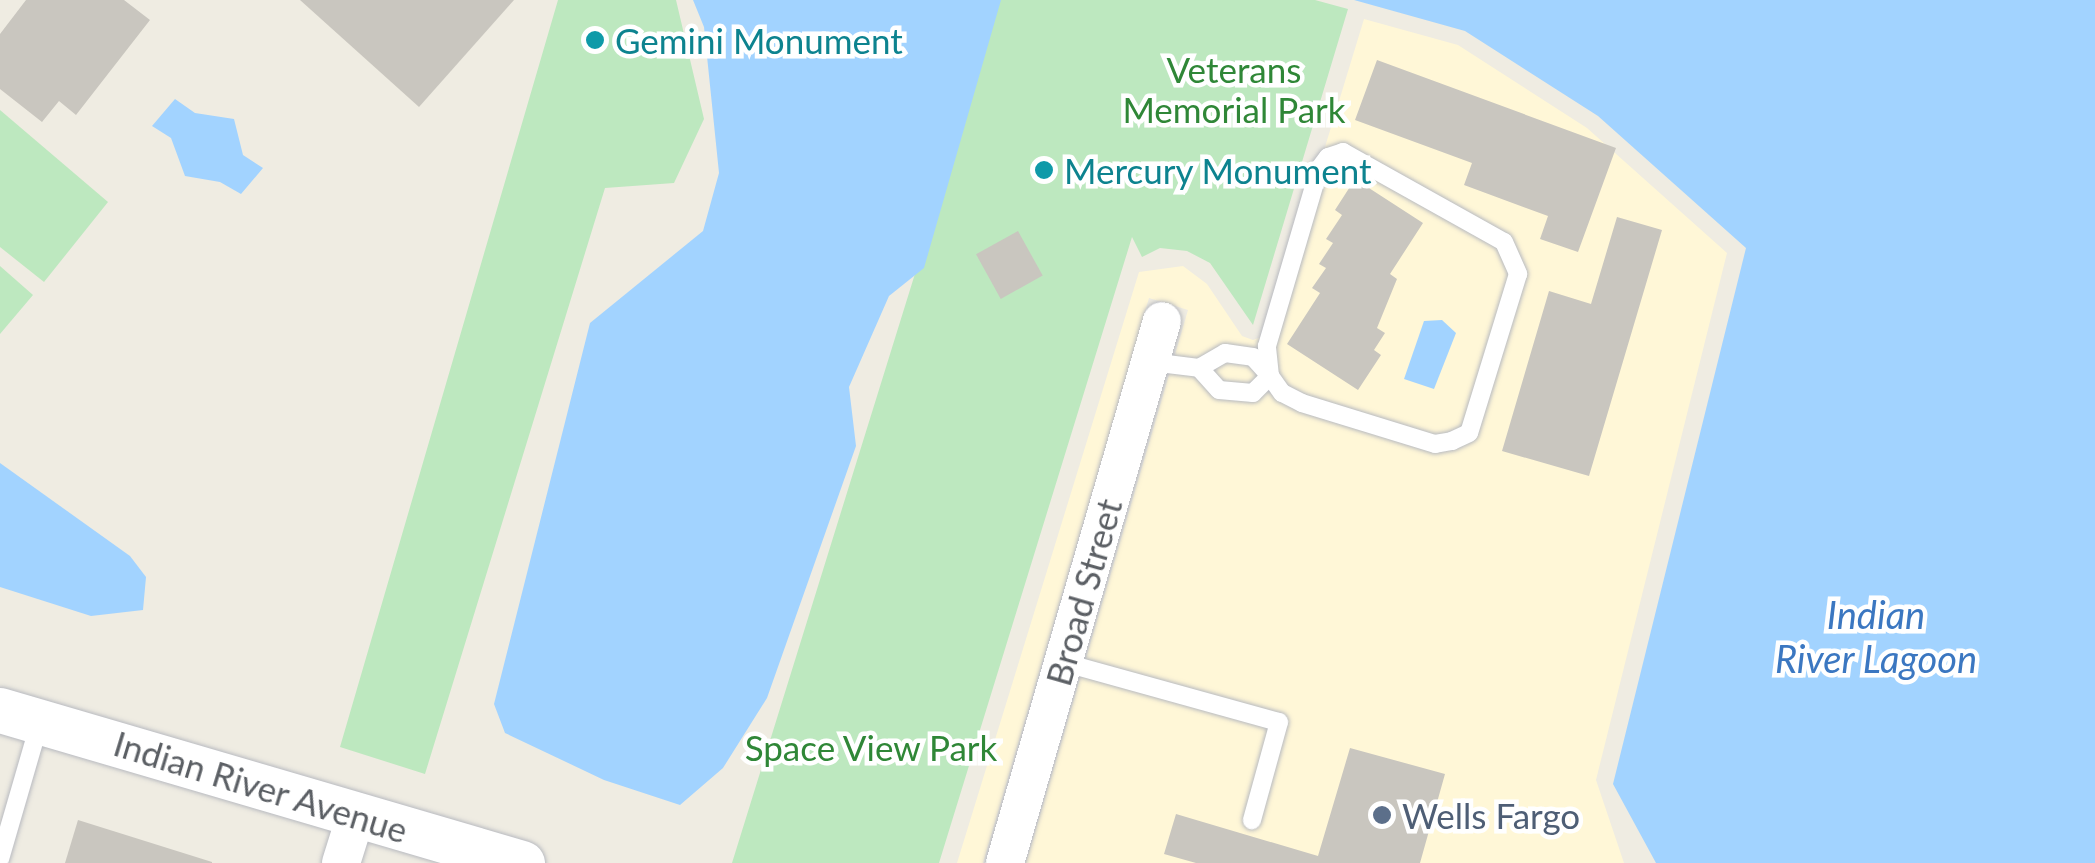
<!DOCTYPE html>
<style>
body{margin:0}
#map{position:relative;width:2095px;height:863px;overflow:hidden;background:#efece2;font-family:Lato,sans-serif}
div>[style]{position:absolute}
.commercial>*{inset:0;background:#fff7d7}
.green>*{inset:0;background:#bde8bf}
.water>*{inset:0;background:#a2d3ff}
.building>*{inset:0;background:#c9c6bf;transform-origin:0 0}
.roads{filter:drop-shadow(0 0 2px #b8bac0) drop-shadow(0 0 2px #b8bac0)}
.service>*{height:18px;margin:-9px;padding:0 9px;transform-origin:9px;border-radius:9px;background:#fff}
.minor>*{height:38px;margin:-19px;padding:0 19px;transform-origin:19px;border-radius:19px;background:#fff}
.tertiary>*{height:45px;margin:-22.5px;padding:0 22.5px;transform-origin:22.5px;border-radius:22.5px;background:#fff}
.dots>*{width:28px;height:28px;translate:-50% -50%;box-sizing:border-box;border:5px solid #fff;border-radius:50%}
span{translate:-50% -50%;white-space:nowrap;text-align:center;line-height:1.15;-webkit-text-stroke:9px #fff;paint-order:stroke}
.culture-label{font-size:35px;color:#0d838f}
.left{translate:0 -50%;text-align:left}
.park-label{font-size:35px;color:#2f8737}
.street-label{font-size:35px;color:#5b5f64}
.service-label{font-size:35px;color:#4e5e75}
.water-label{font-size:38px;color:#3b77c1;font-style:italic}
</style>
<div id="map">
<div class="commercial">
<i style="clip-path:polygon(1364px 19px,1458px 45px,1587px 128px,1727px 253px,1596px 780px,1624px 863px,1026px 863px,1188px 310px,1149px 298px,983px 863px,957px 863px,1139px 272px,1183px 266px,1207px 284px,1242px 336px,1253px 340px,1268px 334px)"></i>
</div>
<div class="green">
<i style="clip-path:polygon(558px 0,676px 0,704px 119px,674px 183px,605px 188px,425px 774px,340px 747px)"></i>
<i style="clip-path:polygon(1000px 0,1315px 0,1348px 9px,1253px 325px,1210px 263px,1187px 251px,1160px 248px,1142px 257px,1132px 237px,939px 863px,732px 863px)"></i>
<i style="clip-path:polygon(0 110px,108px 202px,44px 282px,0 247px)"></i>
<i style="clip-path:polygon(0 266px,33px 295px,0 334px)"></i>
</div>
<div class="water">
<i style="clip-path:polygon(693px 0,1001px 0,924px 268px,889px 296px,849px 387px,856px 446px,767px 698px,723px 768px,680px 805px,604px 780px,505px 733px,494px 704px,590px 323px,703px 231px,719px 173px,704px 27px)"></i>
<i style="clip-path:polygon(1354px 0,2095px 0,2095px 863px,1656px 863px,1613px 784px,1746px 248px,1598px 116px,1465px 31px)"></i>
<i style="clip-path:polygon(175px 99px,195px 113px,234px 119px,243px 155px,263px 168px,241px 194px,220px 182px,185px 176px,171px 138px,152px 126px)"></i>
<i style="clip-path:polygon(1424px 321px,1442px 320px,1456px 333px,1434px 389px,1404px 379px)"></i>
<i style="clip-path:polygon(0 463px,130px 556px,146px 577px,143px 610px,91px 616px,0 587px)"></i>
</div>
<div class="building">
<i style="clip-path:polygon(26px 0,124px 0,150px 20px,76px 115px,59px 101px,42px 122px,0 89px,0 34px)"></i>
<i style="clip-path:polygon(300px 0,514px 0,419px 107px)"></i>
<i style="clip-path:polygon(1377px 60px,1616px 148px,1578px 252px,1540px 239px,1548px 216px,1464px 185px,1472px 163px,1355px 120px)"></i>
<i style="clip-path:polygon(1355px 179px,1423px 223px,1390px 274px,1397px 279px,1377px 328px,1385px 333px,1374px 350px,1381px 355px,1358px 390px,1287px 344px,1320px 293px,1312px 288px,1326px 268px,1319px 264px,1333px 243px,1326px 239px,1342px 215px,1335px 210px)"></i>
<i style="clip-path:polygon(1617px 217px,1662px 230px,1589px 476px,1502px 451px,1549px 291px,1591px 304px)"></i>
<i style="left:1018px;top:231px;width:51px;height:48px;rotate:61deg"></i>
<i style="clip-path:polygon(1350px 748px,1445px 774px,1420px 863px,1196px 863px,1164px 854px,1176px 814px,1318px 856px)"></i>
<i style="clip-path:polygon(78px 820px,212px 862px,212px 863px,65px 863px)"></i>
</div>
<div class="roads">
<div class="service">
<i style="left:1343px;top:152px;width:184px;rotate:29.2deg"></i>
<i style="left:1504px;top:242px;width:35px;rotate:66deg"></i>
<i style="left:1518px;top:274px;width:166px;rotate:107.1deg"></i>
<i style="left:1469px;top:433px;width:19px;rotate:155deg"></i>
<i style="left:1452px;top:441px;width:17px;rotate:170deg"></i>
<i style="left:1435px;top:444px;width:139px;rotate:-162.9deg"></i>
<i style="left:1302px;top:403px;width:22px;rotate:-153deg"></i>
<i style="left:1282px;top:393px;width:21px;rotate:-125deg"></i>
<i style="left:1270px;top:376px;width:30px;rotate:-96deg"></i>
<i style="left:1267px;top:346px;width:184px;rotate:-73.6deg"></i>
<i style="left:1319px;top:169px;width:15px;rotate:-53deg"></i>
<i style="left:1328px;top:157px;width:16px;rotate:-18deg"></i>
<i style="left:1151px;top:362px;width:48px;rotate:7.1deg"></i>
<i style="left:1199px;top:368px;width:30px;rotate:-30deg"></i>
<i style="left:1225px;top:353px;width:28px;rotate:8deg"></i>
<i style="left:1253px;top:357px;width:25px;rotate:48deg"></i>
<i style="left:1270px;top:376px;width:24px;rotate:135deg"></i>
<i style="left:1253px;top:393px;width:34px;rotate:-175deg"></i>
<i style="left:1219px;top:390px;width:30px;rotate:-132deg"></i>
<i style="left:1062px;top:662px;width:225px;rotate:15.5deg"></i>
<i style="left:1279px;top:722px;width:102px;rotate:105.4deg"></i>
<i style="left:0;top:859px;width:144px;rotate:-73.8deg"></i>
</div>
<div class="minor">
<i style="left:341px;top:863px;width:50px;rotate:-72.6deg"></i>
<i style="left:1005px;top:863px;width:564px;rotate:-73.85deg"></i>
</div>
<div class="tertiary">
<i style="left:0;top:710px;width:544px;rotate:16.34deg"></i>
</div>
</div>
<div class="dots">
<i style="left:595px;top:40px;background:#0f9aa8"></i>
<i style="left:1044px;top:170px;background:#0f9aa8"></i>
<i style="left:1382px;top:815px;background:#5c6f8a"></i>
</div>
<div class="culture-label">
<span class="left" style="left:615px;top:40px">Gemini Monument</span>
<span class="left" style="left:1064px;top:170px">Mercury Monument</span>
</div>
<div class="park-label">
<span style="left:1234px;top:89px">Veterans<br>Memorial Park</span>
<span style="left:871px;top:747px">Space View Park</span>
</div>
<div class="street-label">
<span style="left:1083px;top:592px;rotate:-74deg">Broad Street</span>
<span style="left:261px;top:786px;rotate:17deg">Indian River Avenue</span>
</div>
<div class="service-label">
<span class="left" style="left:1402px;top:815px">Wells Fargo</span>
</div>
<div class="water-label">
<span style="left:1876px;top:637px">Indian<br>River Lagoon</span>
</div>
</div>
